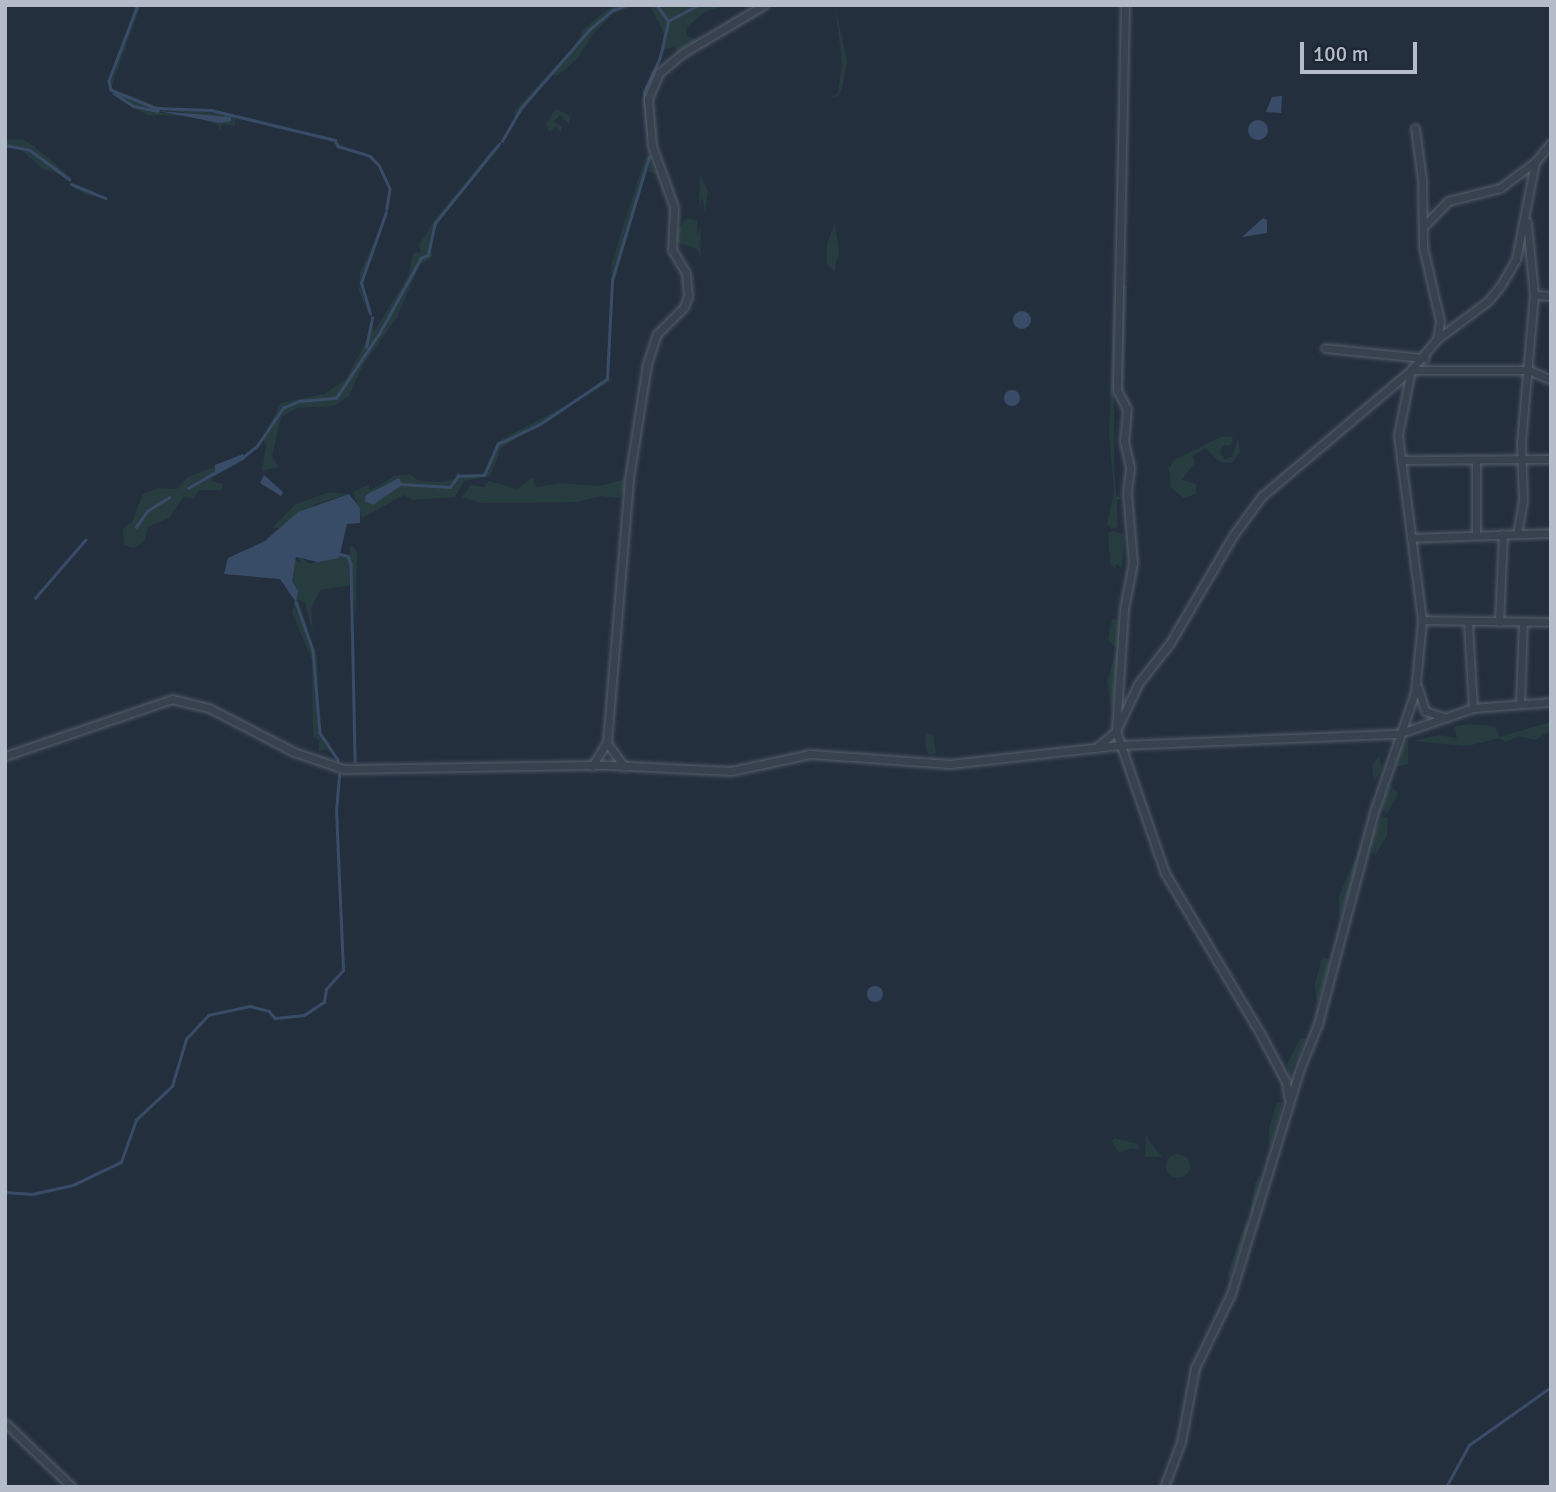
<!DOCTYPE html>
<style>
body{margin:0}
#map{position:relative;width:1556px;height:1492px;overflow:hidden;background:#242f3e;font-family:Signika,sans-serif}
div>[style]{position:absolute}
.green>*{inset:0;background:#263c3f}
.round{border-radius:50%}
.water>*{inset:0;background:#394c67}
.stream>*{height:2.5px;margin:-1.25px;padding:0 1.25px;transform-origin:1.25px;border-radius:1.25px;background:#394c67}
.roads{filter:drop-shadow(0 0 2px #565f6c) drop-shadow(0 0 2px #565f6c)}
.street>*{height:7px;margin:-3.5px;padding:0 3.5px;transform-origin:3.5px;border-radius:3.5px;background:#38414e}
span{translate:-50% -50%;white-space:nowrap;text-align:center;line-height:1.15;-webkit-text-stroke:7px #1d2633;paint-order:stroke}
.frame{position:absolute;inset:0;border:7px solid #b4bcc9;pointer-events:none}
.scale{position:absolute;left:1300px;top:42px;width:117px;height:32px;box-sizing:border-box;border:4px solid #b4bcc9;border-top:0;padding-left:9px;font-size:21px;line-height:24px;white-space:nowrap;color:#b4bcc9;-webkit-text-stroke:5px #1d2633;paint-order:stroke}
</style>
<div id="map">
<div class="green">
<i style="clip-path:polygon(136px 5px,141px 5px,111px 88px,155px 106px,236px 116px,235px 126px,223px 124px,219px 131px,219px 125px,200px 119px,231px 121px,174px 111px,159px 109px,160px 113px,178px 114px,182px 116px,147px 115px,108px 90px)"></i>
<i style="clip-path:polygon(620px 5px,636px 5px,613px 14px,594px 32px,578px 58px,558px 75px,551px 75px,514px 121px,515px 110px,574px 47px,584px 29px,608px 9px)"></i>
<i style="clip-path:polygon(649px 5px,674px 7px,726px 5px,704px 12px,687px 27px,686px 35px,698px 40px,695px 45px,688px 44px,678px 54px,675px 47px,666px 49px,657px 61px,664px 42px,662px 29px)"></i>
<i style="clip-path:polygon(835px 5px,847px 61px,842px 88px,838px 96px,831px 98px,838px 93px,842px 64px)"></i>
<i style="clip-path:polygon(555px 109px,570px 116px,569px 124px,560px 115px,554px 121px,562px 127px,560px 133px,556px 127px,549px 132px,546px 124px)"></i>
<i style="clip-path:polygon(22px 139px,34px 146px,71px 178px,43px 169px,20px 149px,5px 145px,5px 140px)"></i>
<i style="clip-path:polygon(497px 144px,499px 148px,437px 224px,430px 240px,432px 257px,419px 266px,397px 317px,363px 365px,349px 396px,334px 406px,297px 408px,281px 417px,272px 457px,279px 467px,262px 471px,266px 446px,263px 438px,281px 403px,324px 394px,346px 379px,371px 332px,372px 318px,374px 332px,409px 275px,413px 253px,421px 252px,419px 245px,434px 221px)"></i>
<i style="clip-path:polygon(647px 152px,656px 174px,647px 171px,614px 283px,609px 382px,501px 448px,490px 476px,464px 481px,455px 497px,412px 500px,404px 495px,362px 518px,353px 492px,369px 484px,369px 491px,395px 476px,410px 474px,419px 481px,441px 482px,454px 479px,456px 473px,484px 475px,497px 442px,586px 395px,607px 378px,612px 262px)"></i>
<i style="clip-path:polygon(700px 175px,708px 191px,705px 213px,702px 197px,699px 212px)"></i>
<i style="clip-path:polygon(69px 184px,89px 189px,108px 199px,84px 194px)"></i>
<i style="clip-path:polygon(687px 218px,697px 221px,698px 236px,700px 226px,701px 257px,697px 249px,677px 242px,676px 232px)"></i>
<i style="clip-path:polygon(835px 223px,839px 253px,834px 271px,827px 265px,827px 244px)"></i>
<i style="clip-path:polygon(374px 242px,361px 288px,369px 315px,359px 291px,360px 272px)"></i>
<i style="clip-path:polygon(1114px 284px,1114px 463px,1116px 495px,1122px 499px,1117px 499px,1118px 527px,1111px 529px,1107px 523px,1114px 493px,1109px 432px)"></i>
<i style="clip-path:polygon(1123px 284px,1127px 287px,1124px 395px,1119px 354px)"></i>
<i style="clip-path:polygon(1233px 436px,1231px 445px,1223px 446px,1219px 452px,1225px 459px,1232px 457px,1238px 439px,1240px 452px,1232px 463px,1220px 462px,1205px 448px,1193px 456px,1195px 462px,1182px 480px,1196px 484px,1196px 494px,1184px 498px,1170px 487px,1169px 468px,1174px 460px,1221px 437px)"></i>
<i style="clip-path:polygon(214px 467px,212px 481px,223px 484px,223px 490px,199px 490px,194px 499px,184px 497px,169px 518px,148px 527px,144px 541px,134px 548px,124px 545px,123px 529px,132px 522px,143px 494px,158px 488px,177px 489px,188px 477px)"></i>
<i style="clip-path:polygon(533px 477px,536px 487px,562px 483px,599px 486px,625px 479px,624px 490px,619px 498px,601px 496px,577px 502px,480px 503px,462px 497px,471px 485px,484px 487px,489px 481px,517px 489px)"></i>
<i style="clip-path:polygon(329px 492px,349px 494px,316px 504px,282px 528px,272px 528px,296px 504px)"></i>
<i style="clip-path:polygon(1113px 531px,1123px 534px,1124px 543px,1122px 567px,1115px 564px,1116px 569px,1110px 563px,1108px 533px)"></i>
<i style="clip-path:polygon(350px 547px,354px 547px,357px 553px,356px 620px,352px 585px,320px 590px,311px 608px,313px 633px,305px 603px,298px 599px,317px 657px,320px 733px,338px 760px,326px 749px,319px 751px,319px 740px,313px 737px,312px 660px,292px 612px,298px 591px,292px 581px,292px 567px,296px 561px,301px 563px,298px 555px,309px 564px,342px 554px,350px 559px)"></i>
<i style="clip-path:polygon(1112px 619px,1121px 620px,1112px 713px,1107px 681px,1117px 649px,1108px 640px)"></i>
<i style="clip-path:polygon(1551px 722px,1551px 738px,1547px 732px,1536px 740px,1519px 736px,1505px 742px,1499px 738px,1468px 746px,1413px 741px,1439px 735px,1457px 738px,1454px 727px,1468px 724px,1495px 726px,1499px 737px)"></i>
<i style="clip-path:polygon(925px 732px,934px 736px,936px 754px,929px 755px,926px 750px)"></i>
<i style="clip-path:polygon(1408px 739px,1408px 764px,1396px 767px,1399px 748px)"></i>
<i style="clip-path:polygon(1379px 756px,1382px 768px,1374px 782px,1372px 766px)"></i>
<i style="clip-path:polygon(1390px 785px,1398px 793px,1387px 814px,1381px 807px)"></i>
<i style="clip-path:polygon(1382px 816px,1388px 818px,1387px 836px,1375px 856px,1369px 841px)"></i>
<i style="clip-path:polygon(1360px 848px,1352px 888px,1339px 916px,1339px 896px)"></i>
<i style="clip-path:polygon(1322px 957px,1331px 960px,1317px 1005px,1315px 984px)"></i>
<i style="clip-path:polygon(1300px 1038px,1306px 1039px,1289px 1077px,1287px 1065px)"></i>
<i style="clip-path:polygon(1277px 1102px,1283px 1103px,1270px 1149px,1269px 1128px)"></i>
<i style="clip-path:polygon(1146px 1133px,1149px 1141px,1162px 1157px,1145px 1157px)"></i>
<i style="clip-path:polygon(1115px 1138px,1138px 1144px,1139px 1150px,1131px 1148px,1119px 1153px,1112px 1141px)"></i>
<i class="round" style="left:1166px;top:1154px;width:24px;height:24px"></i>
<i style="clip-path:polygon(1261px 1176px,1254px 1210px,1249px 1218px,1255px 1183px)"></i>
<i style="clip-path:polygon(1247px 1218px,1249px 1224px,1229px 1279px,1228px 1273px)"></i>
</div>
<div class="water">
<i style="clip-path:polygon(1282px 96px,1281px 113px,1266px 112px,1272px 97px)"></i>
<i style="clip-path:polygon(158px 111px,231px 117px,231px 121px,220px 123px)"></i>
<i class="round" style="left:1248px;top:120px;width:20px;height:20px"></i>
<i style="clip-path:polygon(1263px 218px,1267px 220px,1267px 233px,1242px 237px)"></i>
<i class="round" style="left:1013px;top:311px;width:18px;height:18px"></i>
<i class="round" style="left:1004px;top:390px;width:16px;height:16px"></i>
<i style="clip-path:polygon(243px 454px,245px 459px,214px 476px,215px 465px)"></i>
<i style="clip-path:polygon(264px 475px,283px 492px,281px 496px,260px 483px)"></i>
<i style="clip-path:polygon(399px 478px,402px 485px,373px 505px,365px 501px,366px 495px)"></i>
<i style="clip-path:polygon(349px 494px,360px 508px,360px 523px,347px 524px,339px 558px,318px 562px,296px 557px,292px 581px,298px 591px,296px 602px,280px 579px,224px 574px,228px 558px,265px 541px,298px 512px)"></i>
<i class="round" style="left:867px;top:986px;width:16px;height:16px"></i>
</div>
<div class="stream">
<i style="left:138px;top:5px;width:81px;rotate:110.9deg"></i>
<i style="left:109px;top:81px;width:9px;rotate:77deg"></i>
<i style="left:111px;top:90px;width:48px;rotate:21.8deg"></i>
<i style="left:156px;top:108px;width:55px;rotate:2.1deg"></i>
<i style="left:211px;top:110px;width:128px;rotate:13.6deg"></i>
<i style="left:335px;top:140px;width:7px;rotate:63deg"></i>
<i style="left:338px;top:146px;width:34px;rotate:17deg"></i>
<i style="left:370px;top:156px;width:13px;rotate:45deg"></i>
<i style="left:379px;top:165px;width:26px;rotate:65deg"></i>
<i style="left:390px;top:189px;width:20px;rotate:99deg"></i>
<i style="left:657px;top:5px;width:19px;rotate:55deg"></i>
<i style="left:668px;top:21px;width:34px;rotate:-28deg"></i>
<i style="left:114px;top:93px;width:23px;rotate:34deg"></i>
<i style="left:133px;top:106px;width:25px;rotate:11deg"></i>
<i style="left:648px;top:134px;width:42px;rotate:-95.4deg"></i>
<i style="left:644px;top:92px;width:38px;rotate:-65deg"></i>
<i style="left:660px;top:57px;width:37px;rotate:-77deg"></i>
<i style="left:502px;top:141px;width:38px;rotate:-60deg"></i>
<i style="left:521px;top:108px;width:105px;rotate:-48.9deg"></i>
<i style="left:590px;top:29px;width:30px;rotate:-40deg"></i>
<i style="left:613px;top:10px;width:15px;rotate:-20deg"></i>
<i style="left:5px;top:145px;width:25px;rotate:11deg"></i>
<i style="left:30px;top:150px;width:49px;rotate:36.6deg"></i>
<i style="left:71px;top:184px;width:37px;rotate:22deg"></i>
<i style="left:370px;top:314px;width:32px;rotate:-106deg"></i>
<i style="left:361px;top:283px;width:75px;rotate:-70.6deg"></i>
<i style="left:366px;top:347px;width:30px;rotate:-78deg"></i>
<i style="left:242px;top:458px;width:19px;rotate:-39deg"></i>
<i style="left:257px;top:446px;width:46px;rotate:-55.6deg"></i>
<i style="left:283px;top:408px;width:17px;rotate:-24deg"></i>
<i style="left:299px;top:401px;width:37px;rotate:-5deg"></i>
<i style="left:336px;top:398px;width:79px;rotate:-56.3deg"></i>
<i style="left:380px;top:332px;width:85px;rotate:-61deg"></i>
<i style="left:421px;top:258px;width:8px;rotate:-23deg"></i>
<i style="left:428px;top:255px;width:33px;rotate:-78deg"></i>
<i style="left:435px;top:223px;width:102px;rotate:-51deg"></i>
<i style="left:401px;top:484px;width:49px;rotate:3.5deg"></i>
<i style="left:450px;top:487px;width:14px;rotate:-54deg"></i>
<i style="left:458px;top:476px;width:26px;rotate:-2deg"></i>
<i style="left:484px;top:475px;width:34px;rotate:-66deg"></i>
<i style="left:498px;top:444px;width:47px;rotate:-25.5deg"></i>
<i style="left:540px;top:424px;width:81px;rotate:-33.9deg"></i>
<i style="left:607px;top:379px;width:99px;rotate:-87.1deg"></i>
<i style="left:612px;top:280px;width:128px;rotate:-73.3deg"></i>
<i style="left:188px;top:488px;width:34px;rotate:-30deg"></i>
<i style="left:136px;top:527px;width:19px;rotate:-55deg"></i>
<i style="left:147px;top:511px;width:26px;rotate:-32deg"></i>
<i style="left:340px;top:554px;width:8px;rotate:14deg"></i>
<i style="left:348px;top:556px;width:9px;rotate:69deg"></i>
<i style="left:351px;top:564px;width:197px;rotate:88.8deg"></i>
<i style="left:35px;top:598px;width:77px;rotate:-49.2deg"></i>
<i style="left:296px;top:602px;width:51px;rotate:70.5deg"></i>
<i style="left:313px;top:650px;width:83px;rotate:85.2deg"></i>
<i style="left:320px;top:733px;width:32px;rotate:56deg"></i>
<i style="left:5px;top:1192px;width:27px;rotate:4deg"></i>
<i style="left:32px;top:1194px;width:42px;rotate:-12.4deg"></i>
<i style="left:73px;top:1185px;width:53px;rotate:-25.6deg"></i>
<i style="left:121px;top:1162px;width:45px;rotate:-70.3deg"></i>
<i style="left:136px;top:1120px;width:50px;rotate:-43.4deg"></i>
<i style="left:172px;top:1086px;width:49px;rotate:-73.4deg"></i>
<i style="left:186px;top:1039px;width:33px;rotate:-47deg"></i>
<i style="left:208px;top:1015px;width:43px;rotate:-12.1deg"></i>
<i style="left:250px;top:1006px;width:20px;rotate:15deg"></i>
<i style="left:269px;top:1011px;width:9px;rotate:49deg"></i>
<i style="left:275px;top:1018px;width:29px;rotate:-6deg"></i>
<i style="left:304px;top:1015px;width:24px;rotate:-33deg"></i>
<i style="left:324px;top:1002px;width:13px;rotate:-81deg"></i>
<i style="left:326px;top:989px;width:25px;rotate:-48deg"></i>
<i style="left:343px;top:970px;width:159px;rotate:-92.5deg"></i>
<i style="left:336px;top:811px;width:36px;rotate:-85deg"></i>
<i style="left:1446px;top:1487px;width:48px;rotate:-61.3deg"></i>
<i style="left:1469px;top:1445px;width:100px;rotate:-35.3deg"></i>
</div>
<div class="roads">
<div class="street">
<i style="left:1125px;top:5px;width:385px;rotate:91.2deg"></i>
<i style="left:1117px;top:390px;width:21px;rotate:62deg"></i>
<i style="left:1127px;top:409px;width:32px;rotate:95deg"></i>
<i style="left:1124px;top:441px;width:28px;rotate:77deg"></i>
<i style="left:1130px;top:468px;width:24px;rotate:97deg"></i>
<i style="left:1127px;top:492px;width:71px;rotate:85.2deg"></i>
<i style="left:1133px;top:563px;width:47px;rotate:101.1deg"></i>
<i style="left:1124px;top:609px;width:122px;rotate:93.8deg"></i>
<i style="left:1116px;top:731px;width:150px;rotate:71deg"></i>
<i style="left:1165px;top:873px;width:184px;rotate:59.3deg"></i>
<i style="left:1259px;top:1031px;width:58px;rotate:62.1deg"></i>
<i style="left:1286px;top:1082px;width:15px;rotate:82deg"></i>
<i style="left:1415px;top:128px;width:52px;rotate:82.3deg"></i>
<i style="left:1422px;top:180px;width:67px;rotate:89.1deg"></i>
<i style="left:1423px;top:247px;width:76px;rotate:77.1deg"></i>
<i style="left:1440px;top:321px;width:18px;rotate:99deg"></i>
<i style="left:1527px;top:222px;width:73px;rotate:84.5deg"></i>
<i style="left:1534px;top:295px;width:17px;rotate:3deg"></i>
<i style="left:1426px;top:224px;width:32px;rotate:-46deg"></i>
<i style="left:1448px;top:201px;width:54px;rotate:-14deg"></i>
<i style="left:1500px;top:188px;width:44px;rotate:-36.6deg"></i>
<i style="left:1325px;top:348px;width:100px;rotate:5.8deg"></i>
<i style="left:1401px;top:460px;width:150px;rotate:-0.4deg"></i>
<i style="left:1476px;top:460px;width:74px;rotate:90deg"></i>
<i style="left:1517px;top:534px;width:34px;rotate:-80deg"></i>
<i style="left:1523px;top:501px;width:58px;rotate:-92deg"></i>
<i style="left:1521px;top:443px;width:149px;rotate:-85deg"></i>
<i style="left:1411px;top:538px;width:140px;rotate:-2deg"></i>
<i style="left:1422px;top:620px;width:129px;rotate:0.9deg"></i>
<i style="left:1468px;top:622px;width:86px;rotate:86.7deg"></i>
<i style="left:1499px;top:622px;width:88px;rotate:-87.4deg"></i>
<i style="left:1418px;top:688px;width:24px;rotate:73deg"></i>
<i style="left:1425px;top:711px;width:19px;rotate:18deg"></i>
<i style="left:1520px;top:703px;width:81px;rotate:-87.9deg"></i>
<i style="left:607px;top:743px;width:29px;rotate:54deg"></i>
<i style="left:1096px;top:748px;width:26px;rotate:-40deg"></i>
<i style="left:1116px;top:731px;width:52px;rotate:-64.9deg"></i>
<i style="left:1138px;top:684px;width:52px;rotate:-52deg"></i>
<i style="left:1170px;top:643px;width:126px;rotate:-59.6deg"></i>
<i style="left:1234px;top:534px;width:47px;rotate:-53.6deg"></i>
<i style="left:1262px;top:496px;width:195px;rotate:-40.2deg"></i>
<i style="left:1411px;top:370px;width:118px"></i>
<i style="left:1529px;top:370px;width:24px;rotate:24deg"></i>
<i style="left:5px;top:756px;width:176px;rotate:-18.8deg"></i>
<i style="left:172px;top:699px;width:38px;rotate:14deg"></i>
<i style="left:209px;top:708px;width:96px;rotate:27.4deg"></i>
<i style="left:294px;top:752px;width:53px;rotate:18.8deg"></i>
<i style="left:344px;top:769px;width:265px;rotate:-0.9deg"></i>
<i style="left:609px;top:765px;width:122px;rotate:2.8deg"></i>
<i style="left:731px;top:771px;width:81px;rotate:-12.1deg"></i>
<i style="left:810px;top:754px;width:140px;rotate:4.1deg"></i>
<i style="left:950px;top:764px;width:171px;rotate:-6.4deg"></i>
<i style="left:1120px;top:745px;width:278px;rotate:-2.3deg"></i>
<i style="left:1398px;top:734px;width:79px;rotate:-19.1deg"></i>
<i style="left:1473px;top:708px;width:78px;rotate:-4.4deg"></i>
<i style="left:592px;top:766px;width:28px;rotate:-58deg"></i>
<i style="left:607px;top:742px;width:264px;rotate:-85.2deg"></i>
<i style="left:629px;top:479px;width:116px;rotate:-81.1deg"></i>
<i style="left:647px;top:364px;width:32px;rotate:-72deg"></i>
<i style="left:657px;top:334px;width:38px;rotate:-45deg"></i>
<i style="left:684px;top:307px;width:12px;rotate:-70deg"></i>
<i style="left:688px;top:296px;width:23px;rotate:-95deg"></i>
<i style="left:686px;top:273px;width:27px;rotate:-121deg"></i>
<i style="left:672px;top:250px;width:43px;rotate:-87.3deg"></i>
<i style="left:674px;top:207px;width:65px;rotate:-109.8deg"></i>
<i style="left:652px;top:146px;width:47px;rotate:-94.9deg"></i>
<i style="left:648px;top:99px;width:28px;rotate:-67deg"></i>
<i style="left:659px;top:73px;width:31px;rotate:-40deg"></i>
<i style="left:683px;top:53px;width:94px;rotate:-30.7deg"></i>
<i style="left:5px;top:1423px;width:93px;rotate:43.7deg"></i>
<i style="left:1164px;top:1487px;width:48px;rotate:-69.3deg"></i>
<i style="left:1181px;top:1442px;width:75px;rotate:-79.3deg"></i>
<i style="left:1195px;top:1368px;width:82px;rotate:-64.1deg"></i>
<i style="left:1231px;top:1294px;width:233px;rotate:-73deg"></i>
<i style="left:1299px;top:1071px;width:51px;rotate:-68deg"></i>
<i style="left:1318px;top:1024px;width:222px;rotate:-75.2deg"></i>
<i style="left:1375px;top:809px;width:124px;rotate:-71.1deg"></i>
<i style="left:1415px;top:692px;width:72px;rotate:-84.4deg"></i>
<i style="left:1422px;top:620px;width:187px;rotate:-97.4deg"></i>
<i style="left:1398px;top:435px;width:66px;rotate:-78.7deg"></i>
<i style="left:1411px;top:370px;width:40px;rotate:-50deg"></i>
<i style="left:1437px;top:339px;width:64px;rotate:-36.7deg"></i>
<i style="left:1488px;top:301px;width:21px;rotate:-51deg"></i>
<i style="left:1501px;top:285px;width:30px;rotate:-60deg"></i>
<i style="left:1516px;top:259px;width:99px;rotate:-78.9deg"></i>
<i style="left:1535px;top:162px;width:25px;rotate:-50deg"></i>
</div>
</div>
<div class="frame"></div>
<div class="scale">100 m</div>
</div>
